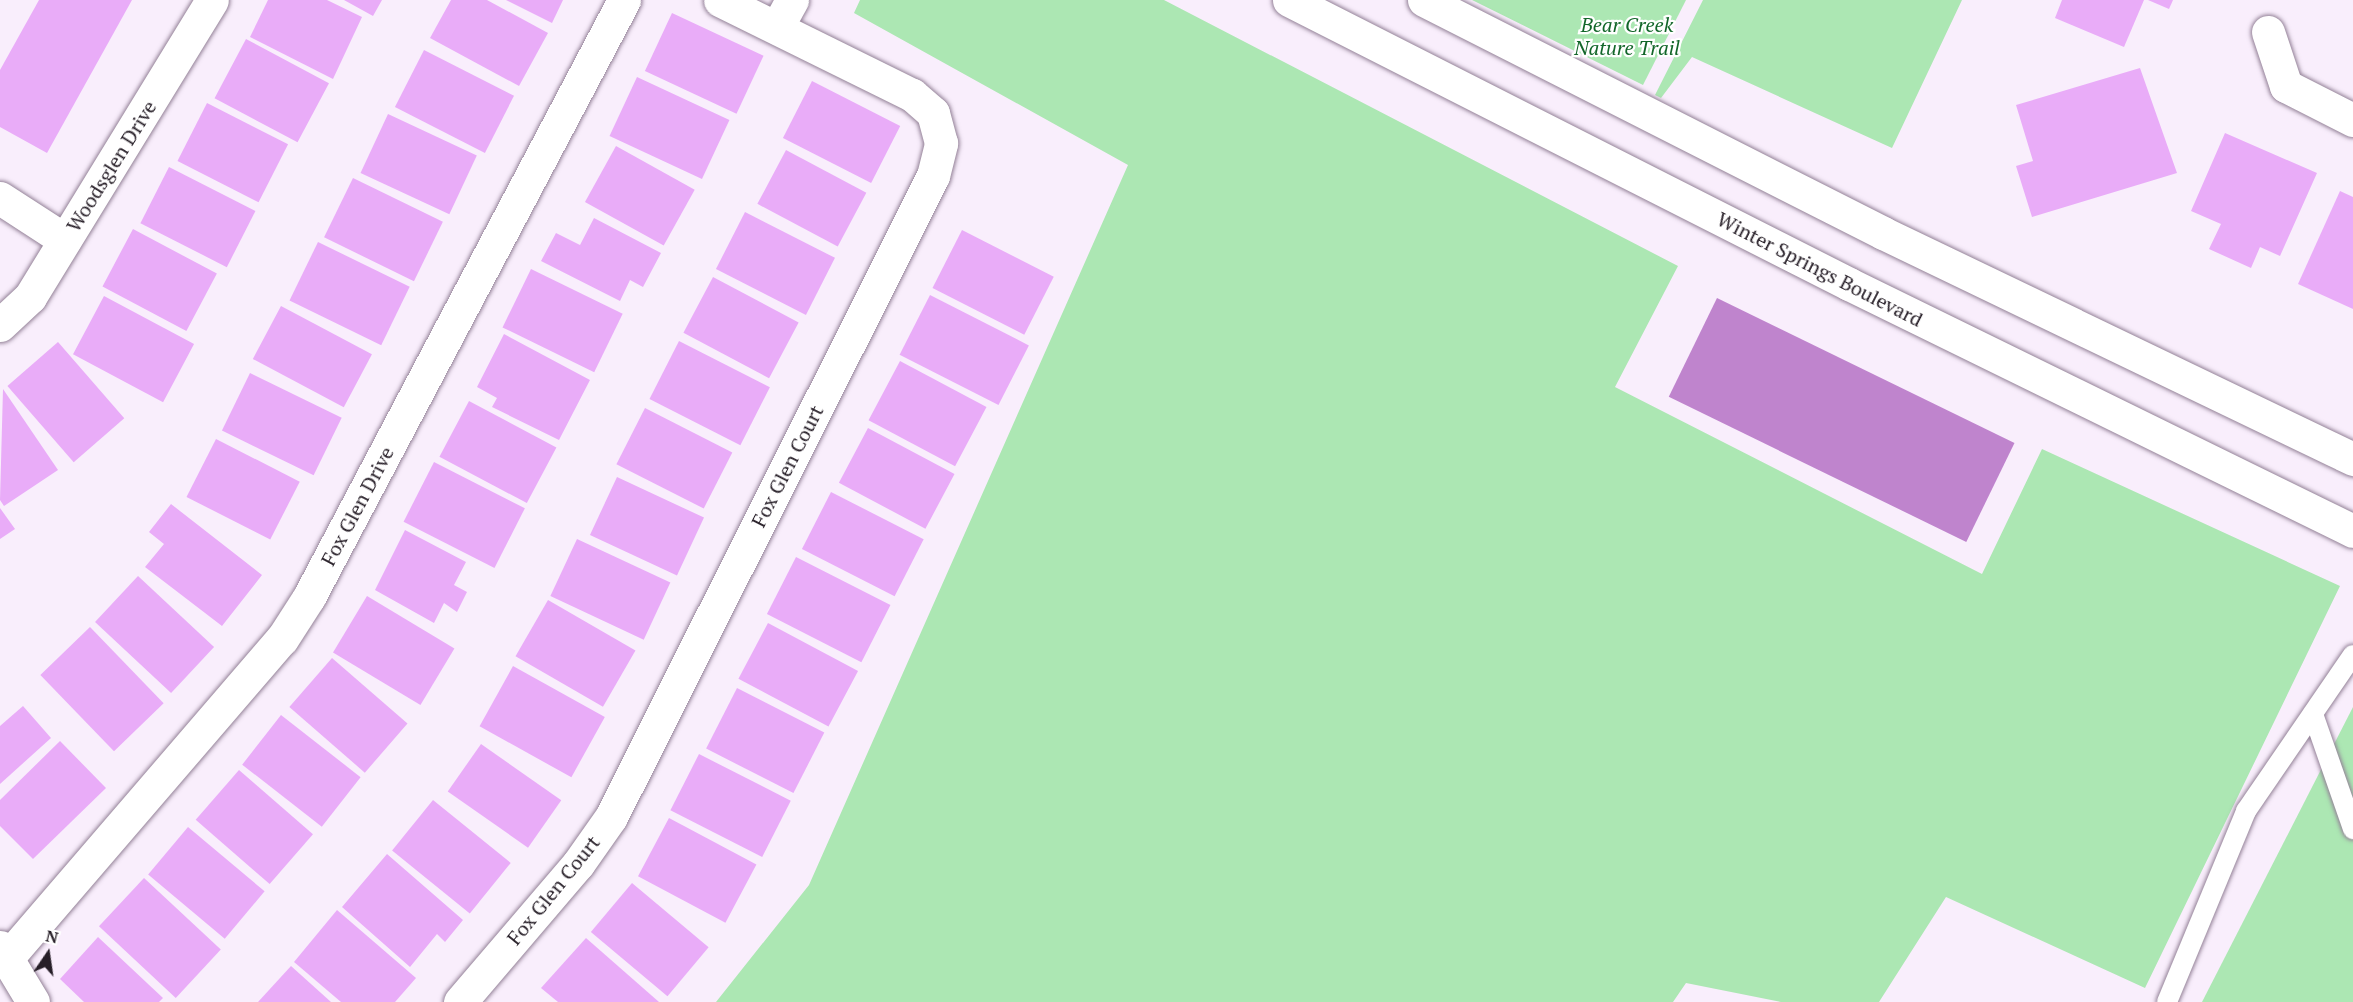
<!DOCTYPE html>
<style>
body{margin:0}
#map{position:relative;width:2353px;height:1002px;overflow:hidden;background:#f9eefc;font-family:"PT Serif",serif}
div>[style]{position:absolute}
.green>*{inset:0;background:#ace7b3}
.water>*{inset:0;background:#bf84cd;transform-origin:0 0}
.building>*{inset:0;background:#e9acf8;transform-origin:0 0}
.roads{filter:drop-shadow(0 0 2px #938197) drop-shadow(0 0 2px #938197)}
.service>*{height:20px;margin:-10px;padding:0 10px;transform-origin:10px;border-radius:10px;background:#fff}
.minor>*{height:33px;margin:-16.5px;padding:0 16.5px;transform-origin:16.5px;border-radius:16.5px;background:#fff}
.tertiary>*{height:33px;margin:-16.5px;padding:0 16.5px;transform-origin:16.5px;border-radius:16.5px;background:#fff}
span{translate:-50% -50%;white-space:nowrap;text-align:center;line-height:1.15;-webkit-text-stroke:4.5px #fff;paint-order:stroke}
.park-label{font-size:20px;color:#126629;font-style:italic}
.street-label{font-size:20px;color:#261e27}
.north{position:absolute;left:18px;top:924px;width:60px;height:60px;-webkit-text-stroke:4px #fff;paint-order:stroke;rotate:13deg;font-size:16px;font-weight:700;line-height:24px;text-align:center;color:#261e27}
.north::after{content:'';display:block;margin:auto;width:21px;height:27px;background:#261e27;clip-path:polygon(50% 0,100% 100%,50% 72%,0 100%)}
</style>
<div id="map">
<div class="green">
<i style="clip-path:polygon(860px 0,1164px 0,1678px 266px,1615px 387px,1982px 574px,2042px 449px,2340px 586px,2145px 988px,1946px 897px,1879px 1002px,1781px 1002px,1686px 983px,1673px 1002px,716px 1002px,809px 885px,1128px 165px,854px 13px)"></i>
<i style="clip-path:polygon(1472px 0,1686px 0,1643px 85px)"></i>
<i style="clip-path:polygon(1703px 0,1962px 0,1892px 148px,1692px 57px,1661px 98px,1655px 95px)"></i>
<i style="clip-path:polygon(2353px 707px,2353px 1002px,2202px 1002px)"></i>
</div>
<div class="water">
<i style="left:1717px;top:298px;width:331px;height:110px;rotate:26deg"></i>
</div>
<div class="building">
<i style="clip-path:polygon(39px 0,132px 0,47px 153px,0 127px,0 70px)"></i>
<i style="clip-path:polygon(268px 0,327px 0,362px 17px,333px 79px,250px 37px)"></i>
<i style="clip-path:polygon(344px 0,382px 0,373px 16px)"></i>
<i style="clip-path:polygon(451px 0,487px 0,548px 33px,519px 86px,430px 38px)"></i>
<i style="clip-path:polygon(506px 0,563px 0,552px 23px)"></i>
<i style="clip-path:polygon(2062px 0,2144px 0,2124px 47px,2055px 18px)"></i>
<i style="clip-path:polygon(2148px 0,2173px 0,2169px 9px)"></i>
<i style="left:672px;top:13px;width:101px;height:64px;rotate:25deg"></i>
<i style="left:246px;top:39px;width:94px;height:67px;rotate:28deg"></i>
<i style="left:424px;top:50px;width:101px;height:64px;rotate:27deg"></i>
<i style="clip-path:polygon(2140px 68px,2177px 173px,2032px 217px,2016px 166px,2033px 161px,2016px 105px)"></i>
<i style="left:637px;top:77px;width:102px;height:65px;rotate:25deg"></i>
<i style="left:812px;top:81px;width:99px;height:64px;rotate:27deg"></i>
<i style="left:207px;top:103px;width:91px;height:65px;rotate:27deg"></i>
<i style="left:388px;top:114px;width:98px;height:65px;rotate:25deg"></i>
<i style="clip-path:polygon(2225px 133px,2317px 173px,2280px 256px,2260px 247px,2251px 268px,2209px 249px,2221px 224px,2191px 211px)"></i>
<i style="left:616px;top:146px;width:90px;height:64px;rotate:29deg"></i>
<i style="left:786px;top:150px;width:91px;height:61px;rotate:28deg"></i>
<i style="left:169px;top:167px;width:97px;height:63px;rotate:27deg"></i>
<i style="left:353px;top:178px;width:100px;height:66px;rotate:26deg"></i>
<i style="clip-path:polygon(2340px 191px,2353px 197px,2353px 309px,2298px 284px)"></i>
<i style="left:745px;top:212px;width:101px;height:64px;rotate:27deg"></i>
<i style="clip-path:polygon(594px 218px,661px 253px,643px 287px,630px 280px,620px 301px,541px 261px,556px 233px,580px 245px)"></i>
<i style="left:133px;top:229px;width:95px;height:65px;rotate:28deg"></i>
<i style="left:962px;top:230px;width:103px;height:65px;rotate:27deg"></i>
<i style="left:318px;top:242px;width:102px;height:65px;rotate:26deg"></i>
<i style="left:531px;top:269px;width:102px;height:65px;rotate:26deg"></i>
<i style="left:713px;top:277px;width:97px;height:63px;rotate:28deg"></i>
<i style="left:930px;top:295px;width:111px;height:67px;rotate:27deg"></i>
<i style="left:104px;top:296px;width:102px;height:66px;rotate:28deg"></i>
<i style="left:281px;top:306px;width:103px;height:60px;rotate:28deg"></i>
<i style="clip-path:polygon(504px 334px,590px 380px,559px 440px,492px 407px,497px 398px,477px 387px)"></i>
<i style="left:679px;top:341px;width:102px;height:65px;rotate:27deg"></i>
<i style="left:58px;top:342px;width:101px;height:67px;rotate:49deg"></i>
<i style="left:900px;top:361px;width:98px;height:67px;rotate:28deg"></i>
<i style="left:250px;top:373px;width:102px;height:64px;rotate:26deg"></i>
<i style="clip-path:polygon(3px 389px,58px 470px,4px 506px,0 500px)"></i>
<i style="left:469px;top:401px;width:99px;height:63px;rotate:28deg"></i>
<i style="left:645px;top:408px;width:98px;height:63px;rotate:27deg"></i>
<i style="left:868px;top:428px;width:98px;height:62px;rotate:28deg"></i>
<i style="left:216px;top:439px;width:94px;height:65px;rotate:27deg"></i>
<i style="left:434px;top:462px;width:102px;height:67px;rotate:27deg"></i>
<i style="left:617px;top:477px;width:96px;height:64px;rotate:25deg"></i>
<i style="left:831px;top:492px;width:104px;height:64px;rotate:27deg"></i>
<i style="clip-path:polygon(171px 504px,262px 575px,222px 626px,145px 567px,164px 544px,149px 532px)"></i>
<i style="clip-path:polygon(0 508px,15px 529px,0 539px)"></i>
<i style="clip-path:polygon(405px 530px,466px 562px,454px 585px,467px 592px,457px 612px,444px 603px,434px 623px,375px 590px)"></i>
<i style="left:577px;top:539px;width:103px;height:63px;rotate:25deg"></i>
<i style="left:796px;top:557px;width:106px;height:64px;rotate:27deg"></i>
<i style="left:138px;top:576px;width:104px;height:63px;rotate:43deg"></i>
<i style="left:367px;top:596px;width:102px;height:66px;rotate:31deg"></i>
<i style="left:548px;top:600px;width:101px;height:65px;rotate:30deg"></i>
<i style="left:768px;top:623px;width:102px;height:63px;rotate:28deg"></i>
<i style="left:90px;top:627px;width:106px;height:69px;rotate:46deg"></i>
<i style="left:332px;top:658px;width:100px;height:65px;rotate:41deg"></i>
<i style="left:513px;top:666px;width:105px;height:69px;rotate:29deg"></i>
<i style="left:737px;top:688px;width:98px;height:68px;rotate:27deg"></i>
<i style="clip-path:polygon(23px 706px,51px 738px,0 784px,0 726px)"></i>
<i style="left:281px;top:715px;width:101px;height:63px;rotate:38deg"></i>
<i style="clip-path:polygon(60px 741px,106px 788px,33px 859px,0 826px,0 800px)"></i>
<i style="left:481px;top:744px;width:98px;height:58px;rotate:35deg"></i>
<i style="left:699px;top:754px;width:103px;height:63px;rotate:27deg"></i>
<i style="left:239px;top:770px;width:98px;height:66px;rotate:41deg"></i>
<i style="left:433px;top:800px;width:100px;height:65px;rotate:39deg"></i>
<i style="left:669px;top:818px;width:99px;height:66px;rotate:28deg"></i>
<i style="left:188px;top:827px;width:100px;height:62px;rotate:40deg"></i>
<i style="clip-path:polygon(387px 854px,463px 920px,445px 942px,437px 934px,410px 967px,342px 907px)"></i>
<i style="left:144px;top:878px;width:105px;height:66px;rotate:43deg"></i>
<i style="left:632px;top:883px;width:100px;height:64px;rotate:40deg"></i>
<i style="clip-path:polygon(337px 910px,416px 978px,395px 1002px,341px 1002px,294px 962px)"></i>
<i style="clip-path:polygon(98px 937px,163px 998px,159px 1002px,84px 1002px,60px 979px)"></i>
<i style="clip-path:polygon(586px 938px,659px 1002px,558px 1002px,541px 988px)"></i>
<i style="clip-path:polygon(291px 966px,331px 1002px,258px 1002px)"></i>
</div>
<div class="roads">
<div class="service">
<i style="left:2313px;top:714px;width:122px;rotate:70.8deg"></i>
<i style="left:2167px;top:1002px;width:207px;rotate:-67.5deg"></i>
<i style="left:2246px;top:811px;width:189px;rotate:-55.6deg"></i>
</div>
<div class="minor">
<i style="left:777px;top:27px;width:31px;rotate:-61deg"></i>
<i style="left:2268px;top:32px;width:57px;rotate:71.6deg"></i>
<i style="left:2286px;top:86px;width:75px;rotate:26.9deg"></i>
<i style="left:0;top:198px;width:77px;rotate:32.9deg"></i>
<i style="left:0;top:325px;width:41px;rotate:-43deg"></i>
<i style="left:30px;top:297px;width:348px;rotate:-58.5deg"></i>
<i style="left:0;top:947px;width:64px;rotate:59deg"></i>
<i style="left:8px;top:957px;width:420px;rotate:-49.3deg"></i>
<i style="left:282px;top:639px;width:50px;rotate:-57.3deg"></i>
<i style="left:309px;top:597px;width:675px;rotate:-62.18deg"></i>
<i style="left:460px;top:1002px;width:182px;rotate:-49.5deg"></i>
<i style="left:578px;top:864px;width:57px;rotate:-54.9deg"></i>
<i style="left:611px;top:817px;width:717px;rotate:-63.33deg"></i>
<i style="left:933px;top:176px;width:34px;rotate:-76deg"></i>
<i style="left:941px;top:143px;width:31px;rotate:-105deg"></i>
<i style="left:933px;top:113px;width:28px;rotate:-139deg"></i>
<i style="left:912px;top:95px;width:214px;rotate:-153.7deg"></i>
</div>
<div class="tertiary">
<i style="left:1289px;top:0;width:628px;rotate:26.89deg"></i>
<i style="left:1849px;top:284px;width:561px;rotate:26.11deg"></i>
<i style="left:1424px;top:0;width:515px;rotate:26.91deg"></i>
<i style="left:1883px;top:233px;width:522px;rotate:25.68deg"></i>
</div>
</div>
<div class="park-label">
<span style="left:1627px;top:36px">Bear Creek<br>Nature Trail</span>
</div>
<div class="street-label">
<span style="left:111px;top:166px;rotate:-58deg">Woodsglen Drive</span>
<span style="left:1820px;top:269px;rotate:27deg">Winter Springs Boulevard</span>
<span style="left:787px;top:466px;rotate:-63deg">Fox Glen Court</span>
<span style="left:357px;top:506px;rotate:-62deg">Fox Glen Drive</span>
<span style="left:553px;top:890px;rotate:-51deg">Fox Glen Court</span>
</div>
<div class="north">N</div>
</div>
